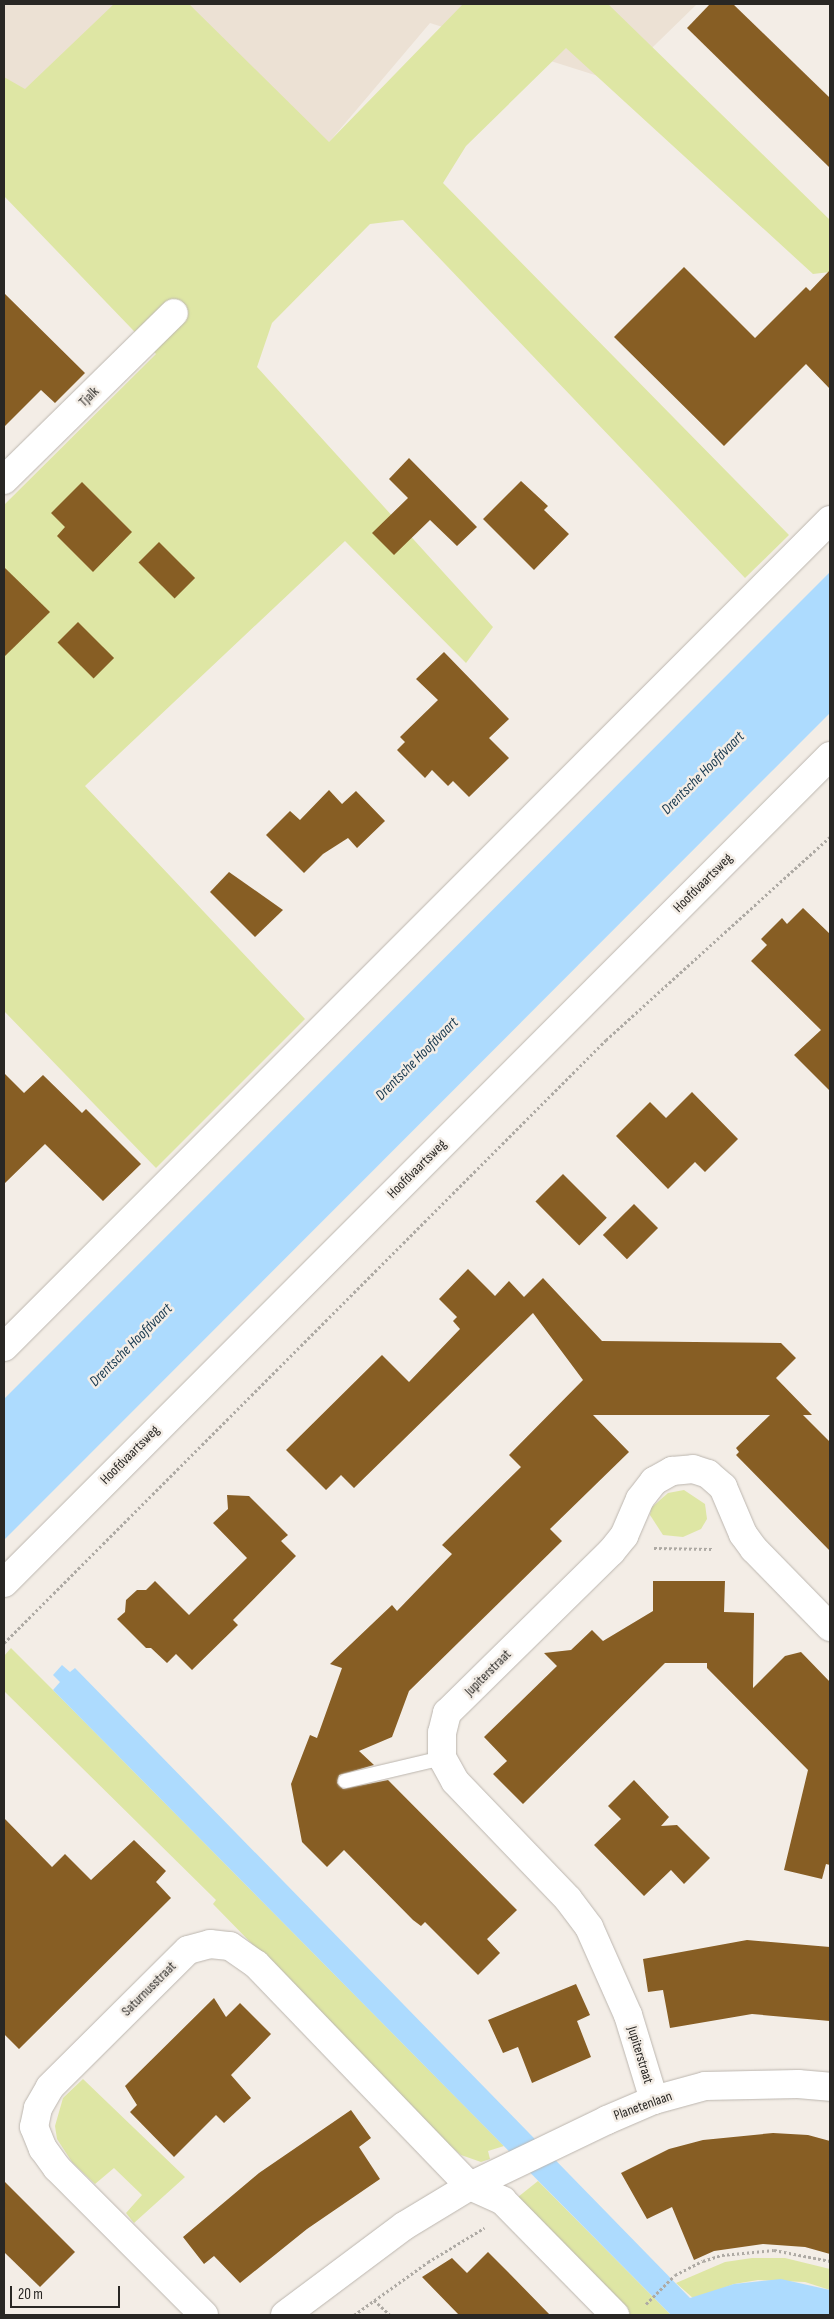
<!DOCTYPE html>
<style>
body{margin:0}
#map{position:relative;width:834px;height:2319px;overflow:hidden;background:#f3ede6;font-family:"Sofia Sans Condensed",sans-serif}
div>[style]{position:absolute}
.built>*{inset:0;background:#ece1d4}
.green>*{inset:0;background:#dee6a4}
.water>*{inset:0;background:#addbfe}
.building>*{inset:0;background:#875e24;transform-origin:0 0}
.path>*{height:3px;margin-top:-1.5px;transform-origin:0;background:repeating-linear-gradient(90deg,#aeaaa4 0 2.5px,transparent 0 5px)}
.roads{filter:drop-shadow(0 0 1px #bcb6af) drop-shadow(0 0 1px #bcb6af)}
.service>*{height:14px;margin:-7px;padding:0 7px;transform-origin:7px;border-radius:7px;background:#fff}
.minor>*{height:28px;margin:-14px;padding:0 14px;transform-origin:14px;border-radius:14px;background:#fff}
span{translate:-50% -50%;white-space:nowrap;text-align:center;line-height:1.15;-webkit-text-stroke:5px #f3ede6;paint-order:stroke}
.street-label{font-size:14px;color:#292724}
.water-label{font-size:15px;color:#14364d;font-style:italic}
.frame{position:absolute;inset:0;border:5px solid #292724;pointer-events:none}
.scale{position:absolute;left:10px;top:2286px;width:110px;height:22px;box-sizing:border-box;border:2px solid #292724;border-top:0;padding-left:6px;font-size:15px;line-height:18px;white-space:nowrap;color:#292724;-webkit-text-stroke:4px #f3ede6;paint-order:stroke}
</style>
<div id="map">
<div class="built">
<i style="clip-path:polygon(4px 4px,697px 4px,617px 82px,430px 23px,169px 331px,4px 160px)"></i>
</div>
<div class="green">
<i style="clip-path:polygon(114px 4px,189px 4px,329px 142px,463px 4px,608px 4px,830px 220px,830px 272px,813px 274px,566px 48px,466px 146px,443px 183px,789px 535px,745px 578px,403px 220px,370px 224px,272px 323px,257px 367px,493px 627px,466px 663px,345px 541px,85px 786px,305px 1019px,156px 1168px,4px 1011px,4px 505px,156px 354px,4px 196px,4px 77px,25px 89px)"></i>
<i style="clip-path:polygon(684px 1490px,705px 1504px,707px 1519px,701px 1529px,683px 1537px,663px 1535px,650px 1515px,651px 1508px,668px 1493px)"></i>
<i style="clip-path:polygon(11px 1648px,53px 1690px,504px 2146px,488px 2151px,490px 2159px,481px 2162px,461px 2155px,446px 2142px,213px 1904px,216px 1900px,4px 1691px,4px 1656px)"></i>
<i style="clip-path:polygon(83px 2079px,185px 2177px,134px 2223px,126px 2213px,142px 2195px,114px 2168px,95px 2184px,72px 2162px,57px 2139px,55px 2126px,63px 2098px)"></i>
<i style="clip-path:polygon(538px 2181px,671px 2315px,630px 2315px,523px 2205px,518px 2197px)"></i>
<i style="clip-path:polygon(752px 2258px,785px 2258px,830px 2269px,830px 2290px,805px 2282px,758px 2280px,734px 2284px,694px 2299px,676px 2283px,725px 2262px)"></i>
</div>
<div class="water">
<i style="clip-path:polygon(830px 572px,830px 713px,4px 1540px,4px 1399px)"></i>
<i style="clip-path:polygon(62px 1665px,70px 1672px,75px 1668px,690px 2298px,734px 2284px,781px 2279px,830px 2290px,830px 2315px,671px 2315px,53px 1690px,60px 1682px,53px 1675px)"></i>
</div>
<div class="building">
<i style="clip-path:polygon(710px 4px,733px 4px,830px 98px,830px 168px,687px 28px)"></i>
<i style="clip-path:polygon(684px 267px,755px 338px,806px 287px,810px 291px,830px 270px,830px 389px,806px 364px,724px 446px,614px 337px)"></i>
<i style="clip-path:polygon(4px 293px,85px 373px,55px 403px,41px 390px,4px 427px)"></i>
<i style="clip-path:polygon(409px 458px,477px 527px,457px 546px,430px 520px,394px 555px,372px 533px,408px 498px,389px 479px)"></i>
<i style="clip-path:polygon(521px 481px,548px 506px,544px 510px,569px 534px,534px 570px,483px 519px)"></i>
<i style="clip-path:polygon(82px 482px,132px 532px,93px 572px,57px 536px,65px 527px,51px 513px)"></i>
<i style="left:159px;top:542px;width:51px;height:29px;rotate:45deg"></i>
<i style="clip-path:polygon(4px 567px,50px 612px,4px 657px)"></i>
<i style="left:78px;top:622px;width:51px;height:29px;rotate:45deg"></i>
<i style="clip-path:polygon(444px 652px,509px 719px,489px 738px,509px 758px,469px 797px,453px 781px,448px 786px,432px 770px,425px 778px,397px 750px,405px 742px,400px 737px,438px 700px,416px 679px)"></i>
<i style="clip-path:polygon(329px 790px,342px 804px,356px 791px,385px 821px,357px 848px,348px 838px,323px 854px,304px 873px,266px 835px,290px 811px,300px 820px)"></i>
<i style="clip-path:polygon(229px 872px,283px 910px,255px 937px,210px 892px)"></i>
<i style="clip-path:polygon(803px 908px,830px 934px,830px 1091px,794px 1055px,821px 1030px,751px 961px,767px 945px,761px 939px,782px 918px,787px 924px)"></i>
<i style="clip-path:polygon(4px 1073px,24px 1093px,43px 1075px,82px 1113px,86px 1109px,141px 1164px,103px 1201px,45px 1144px,4px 1184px)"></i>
<i style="clip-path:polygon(692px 1092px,738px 1139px,705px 1172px,695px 1162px,668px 1189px,616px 1136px,650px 1102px,666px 1118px)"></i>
<i style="left:563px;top:1174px;width:62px;height:39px;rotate:45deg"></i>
<i style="left:634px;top:1204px;width:34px;height:44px;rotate:45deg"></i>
<i style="clip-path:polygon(468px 1269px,495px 1296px,509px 1281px,524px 1297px,543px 1278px,602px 1341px,781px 1343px,796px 1358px,776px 1378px,812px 1415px,803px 1415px,830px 1442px,830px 1551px,736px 1455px,739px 1452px,736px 1448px,770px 1415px,593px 1415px,629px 1452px,550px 1529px,562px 1541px,409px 1691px,392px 1737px,359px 1751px,374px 1765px,339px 1775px,337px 1783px,343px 1789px,388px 1780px,517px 1910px,487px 1939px,500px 1953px,478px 1975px,425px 1922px,421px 1926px,413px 1920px,344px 1850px,327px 1867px,302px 1842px,291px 1784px,310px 1735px,317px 1738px,342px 1668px,330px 1664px,392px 1605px,397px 1611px,452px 1554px,442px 1545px,521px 1467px,509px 1455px,583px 1380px,533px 1313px,354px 1488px,341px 1475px,326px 1490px,286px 1450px,382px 1355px,409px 1382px,460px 1329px,453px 1321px,457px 1317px,439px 1299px)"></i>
<i style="clip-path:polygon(227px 1495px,249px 1496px,288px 1535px,281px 1541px,296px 1556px,233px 1620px,238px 1625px,192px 1670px,176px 1654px,167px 1663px,151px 1648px,146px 1648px,117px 1619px,125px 1612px,126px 1600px,137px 1590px,146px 1590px,155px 1581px,189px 1615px,247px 1558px,213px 1523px,228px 1509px)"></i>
<i style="clip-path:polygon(653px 1581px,725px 1581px,724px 1612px,754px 1613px,753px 1688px,785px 1656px,801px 1652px,830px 1682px,830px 1865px,826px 1864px,822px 1879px,784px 1870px,808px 1770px,707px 1668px,707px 1663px,665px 1663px,523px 1804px,493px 1774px,507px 1761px,484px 1737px,557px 1666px,544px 1653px,571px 1650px,592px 1630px,603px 1641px,653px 1611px)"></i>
<i style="clip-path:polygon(634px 1780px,669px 1817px,661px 1826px,677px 1825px,710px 1858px,684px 1884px,671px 1870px,644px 1896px,594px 1845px,621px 1819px,608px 1806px)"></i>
<i style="clip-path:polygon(4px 1818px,52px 1867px,65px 1854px,91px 1880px,134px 1840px,166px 1871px,156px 1882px,171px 1898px,19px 2049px,4px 2034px)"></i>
<i style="clip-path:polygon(747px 1940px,830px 1947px,830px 2021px,752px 2014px,670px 2028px,663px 1990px,648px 1992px,643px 1959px)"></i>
<i style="clip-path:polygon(576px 1984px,590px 2015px,577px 2021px,591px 2057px,532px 2083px,518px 2047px,503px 2053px,488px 2020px)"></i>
<i style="clip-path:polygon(214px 1998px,226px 2017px,240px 2003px,271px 2034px,231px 2075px,251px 2098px,224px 2123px,216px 2115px,174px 2157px,130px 2112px,137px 2105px,125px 2086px)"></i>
<i style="clip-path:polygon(351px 2110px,371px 2138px,359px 2147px,380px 2179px,307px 2229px,240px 2283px,214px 2256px,204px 2264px,183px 2237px,259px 2173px)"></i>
<i style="clip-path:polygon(773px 2133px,808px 2135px,830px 2141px,830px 2254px,805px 2247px,763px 2244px,714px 2251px,694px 2260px,672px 2207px,647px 2219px,621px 2173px,669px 2149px,703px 2140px)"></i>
<i style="clip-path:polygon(4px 2181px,75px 2252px,40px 2287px,4px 2252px)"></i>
<i style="clip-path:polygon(488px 2252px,508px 2272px,550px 2315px,459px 2315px,422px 2277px,452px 2258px,467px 2273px)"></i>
</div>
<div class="path">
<i style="left:654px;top:1548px;width:58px;rotate:1deg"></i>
<i style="left:4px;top:1643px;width:852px;rotate:-45.05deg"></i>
<i style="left:606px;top:1040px;width:302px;rotate:-42.2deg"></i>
<i style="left:374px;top:2300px;width:22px;rotate:43deg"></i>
<i style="left:646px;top:2304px;width:41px;rotate:-45deg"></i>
<i style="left:675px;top:2275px;width:31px;rotate:-27deg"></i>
<i style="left:703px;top:2261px;width:20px;rotate:-18deg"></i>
<i style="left:722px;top:2255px;width:52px;rotate:-5.5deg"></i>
<i style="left:774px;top:2250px;width:57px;rotate:11.1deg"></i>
<i style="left:354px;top:2315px;width:91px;rotate:-35.6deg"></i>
<i style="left:428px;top:2262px;width:66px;rotate:-31.3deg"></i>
</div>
<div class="roads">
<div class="service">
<i style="left:345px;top:1781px;width:100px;rotate:-13.3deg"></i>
</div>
<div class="minor">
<i style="left:4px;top:480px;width:238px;rotate:-44.5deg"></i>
<i style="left:4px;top:1347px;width:1169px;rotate:-45.03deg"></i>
<i style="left:4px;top:1583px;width:1169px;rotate:-45.03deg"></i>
<i style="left:654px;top:2100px;width:89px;rotate:-107deg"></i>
<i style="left:628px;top:2015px;width:96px;rotate:-113.9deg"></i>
<i style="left:589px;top:1927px;width:35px;rotate:-127deg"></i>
<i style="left:568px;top:1899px;width:163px;rotate:-133.8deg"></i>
<i style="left:455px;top:1781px;width:26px;rotate:-119deg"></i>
<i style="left:442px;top:1758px;width:25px;rotate:-90deg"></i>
<i style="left:442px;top:1733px;width:21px;rotate:-76deg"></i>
<i style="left:447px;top:1713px;width:230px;rotate:-44.5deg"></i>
<i style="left:611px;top:1552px;width:21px;rotate:-51deg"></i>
<i style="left:624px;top:1536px;width:40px;rotate:-66.6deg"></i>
<i style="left:640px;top:1499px;width:23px;rotate:-52deg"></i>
<i style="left:654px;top:1481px;width:21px;rotate:-29deg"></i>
<i style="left:672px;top:1471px;width:21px;rotate:-5deg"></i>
<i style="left:693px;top:1469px;width:16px;rotate:18deg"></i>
<i style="left:708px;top:1474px;width:20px;rotate:41deg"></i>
<i style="left:723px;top:1487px;width:51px;rotate:66.9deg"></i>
<i style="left:743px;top:1534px;width:19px;rotate:54deg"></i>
<i style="left:754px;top:1549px;width:109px;rotate:45.7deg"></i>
<i style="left:204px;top:2315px;width:208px;rotate:-135deg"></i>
<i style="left:57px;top:2168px;width:24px;rotate:-126deg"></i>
<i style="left:43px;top:2149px;width:24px;rotate:-112deg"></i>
<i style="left:34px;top:2127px;width:19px;rotate:-78deg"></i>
<i style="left:38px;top:2108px;width:24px;rotate:-60deg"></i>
<i style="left:50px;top:2087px;width:194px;rotate:-44.8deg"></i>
<i style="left:188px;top:1950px;width:23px;rotate:-15deg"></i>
<i style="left:210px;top:1944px;width:20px;rotate:6deg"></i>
<i style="left:230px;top:1946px;width:32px;rotate:35deg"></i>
<i style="left:256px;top:1964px;width:308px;rotate:46.1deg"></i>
<i style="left:470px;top:2186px;width:36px;rotate:24deg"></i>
<i style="left:503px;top:2201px;width:160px;rotate:45.5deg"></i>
<i style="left:285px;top:2315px;width:149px;rotate:-36.8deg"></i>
<i style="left:404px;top:2226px;width:77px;rotate:-31.2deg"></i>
<i style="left:470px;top:2186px;width:152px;rotate:-25.7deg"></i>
<i style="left:607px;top:2120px;width:51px;rotate:-23.1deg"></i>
<i style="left:654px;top:2100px;width:53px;rotate:-15.4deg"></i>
<i style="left:705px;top:2086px;width:93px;rotate:-1.2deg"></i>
<i style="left:798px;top:2084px;width:32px;rotate:5deg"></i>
</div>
</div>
<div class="street-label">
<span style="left:89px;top:397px;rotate:-44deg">Tjalk</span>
<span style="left:703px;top:883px;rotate:-45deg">Hoofdvaartsweg</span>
<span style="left:417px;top:1169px;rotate:-45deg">Hoofdvaartsweg</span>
<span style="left:130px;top:1455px;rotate:-45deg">Hoofdvaartsweg</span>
<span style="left:488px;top:1673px;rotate:-45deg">Jupiterstraat</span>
<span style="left:149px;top:1989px;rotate:-45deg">Saturnusstraat</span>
<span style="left:640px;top:2055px;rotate:73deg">Jupiterstraat</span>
<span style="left:643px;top:2106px;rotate:-20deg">Planetenlaan</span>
</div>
<div class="water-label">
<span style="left:703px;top:773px;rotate:-45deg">Drentsche Hoofdvaart</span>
<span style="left:417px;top:1059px;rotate:-45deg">Drentsche Hoofdvaart</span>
<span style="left:131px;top:1345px;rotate:-45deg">Drentsche Hoofdvaart</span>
</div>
<div class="frame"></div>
<div class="scale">20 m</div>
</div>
